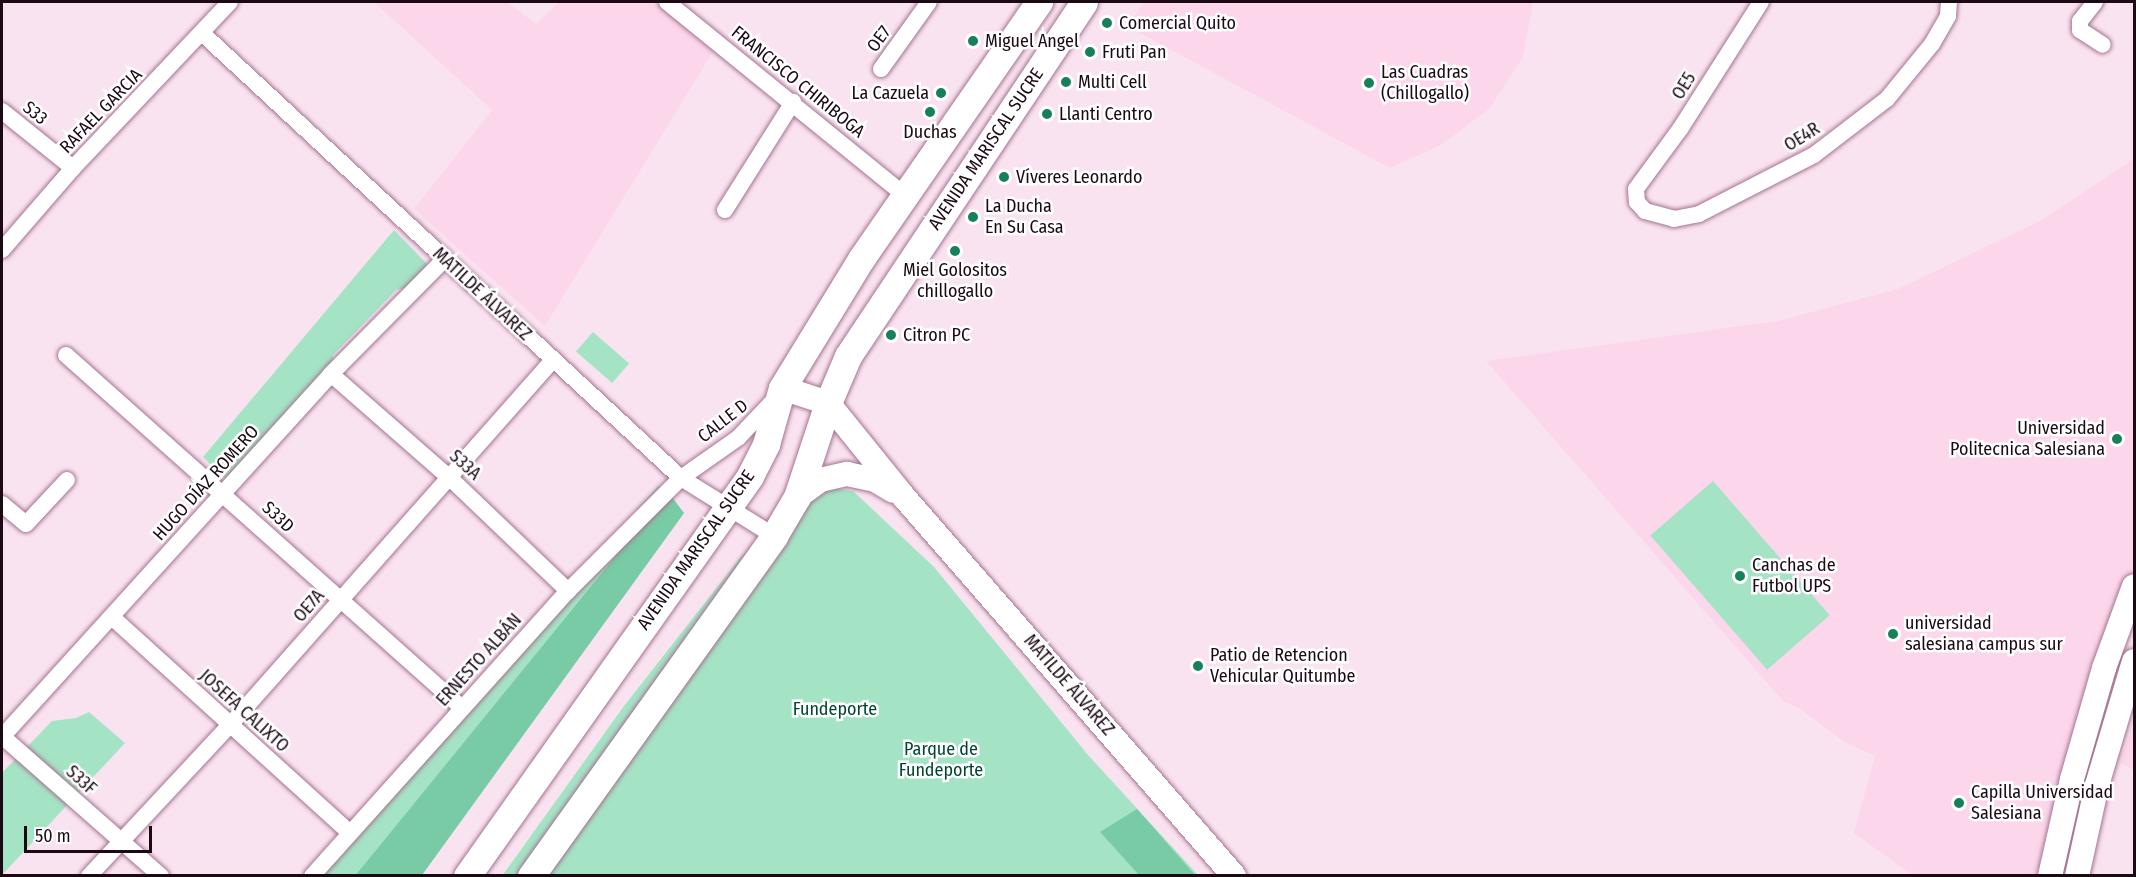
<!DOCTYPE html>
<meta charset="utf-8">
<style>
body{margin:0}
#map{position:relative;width:2136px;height:877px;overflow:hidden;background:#fae3f0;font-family:"Fira Sans Condensed",sans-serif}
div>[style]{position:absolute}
.built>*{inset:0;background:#fcd6eb}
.green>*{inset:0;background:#a5e3c5;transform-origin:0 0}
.forest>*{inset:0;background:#78cba5}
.roads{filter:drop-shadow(0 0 2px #a57391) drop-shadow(0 0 2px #a57391)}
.street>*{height:16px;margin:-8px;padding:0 8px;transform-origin:8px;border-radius:8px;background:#fff}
.secondary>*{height:24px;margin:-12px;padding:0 12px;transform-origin:12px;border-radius:12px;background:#fff}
.primary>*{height:27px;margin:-13.5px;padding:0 13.5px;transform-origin:13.5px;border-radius:13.5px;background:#fff}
.dots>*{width:16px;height:16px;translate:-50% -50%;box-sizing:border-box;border:3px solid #fff;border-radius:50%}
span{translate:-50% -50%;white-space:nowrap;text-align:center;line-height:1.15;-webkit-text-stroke:5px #fff;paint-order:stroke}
.poi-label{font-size:18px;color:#1b0914}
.left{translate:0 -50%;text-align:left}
.right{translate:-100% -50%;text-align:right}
.street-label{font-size:18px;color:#1b0914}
.park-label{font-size:18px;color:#00472f}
.frame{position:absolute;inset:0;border:3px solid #1b0914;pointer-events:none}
.scale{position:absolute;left:24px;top:826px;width:128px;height:27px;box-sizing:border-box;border:3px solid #1b0914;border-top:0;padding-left:8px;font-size:18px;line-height:21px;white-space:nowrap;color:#1b0914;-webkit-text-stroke:4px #fff;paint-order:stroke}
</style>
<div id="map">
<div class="built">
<i style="clip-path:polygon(374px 2px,507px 2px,536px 24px,559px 2px,663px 2px,717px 45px,545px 326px,414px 209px,492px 110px)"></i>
<i style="clip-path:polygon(1144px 2px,1533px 2px,1523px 57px,1489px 109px,1441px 145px,1390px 168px,1127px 26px)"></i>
<i style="clip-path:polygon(2134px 159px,2134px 567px,2095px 668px,2038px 875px,1912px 875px,1854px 833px,1875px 756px,1846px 743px,1800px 709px,1783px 701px,1486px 361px,1778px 321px,1898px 289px,2040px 221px)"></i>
<i style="clip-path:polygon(2134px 721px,2134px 770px,2120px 763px)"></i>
</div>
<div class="green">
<i style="clip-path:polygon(394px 230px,432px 269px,415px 286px,396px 290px,333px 355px,331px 386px,233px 487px,203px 457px)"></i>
<i style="left:593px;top:332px;width:48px;height:26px;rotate:41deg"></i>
<i style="left:1713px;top:481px;width:178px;height:83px;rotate:49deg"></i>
<i style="clip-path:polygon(658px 486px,668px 492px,684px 513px,422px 875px,315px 876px)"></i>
<i style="clip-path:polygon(820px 486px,853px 491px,934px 567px,1088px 755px,1198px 875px,502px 876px,624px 706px,740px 558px,791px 506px)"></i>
<i style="clip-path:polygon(89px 712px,125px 743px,2px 875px,2px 773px,52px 721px,76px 718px)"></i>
</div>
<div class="forest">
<i style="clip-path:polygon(668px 492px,684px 513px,422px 875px,355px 876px)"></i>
<i style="clip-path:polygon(1137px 809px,1195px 875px,1139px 875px,1100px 832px)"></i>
</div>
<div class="roads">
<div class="street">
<i style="left:667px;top:2px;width:304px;rotate:39.1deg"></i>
<i style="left:1761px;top:2px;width:151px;rotate:122.5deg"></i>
<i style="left:1680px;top:129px;width:74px;rotate:126.3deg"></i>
<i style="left:1636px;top:189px;width:13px;rotate:86deg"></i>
<i style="left:1637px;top:202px;width:12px;rotate:48deg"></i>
<i style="left:1645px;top:211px;width:30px;rotate:15deg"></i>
<i style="left:1674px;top:219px;width:25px;rotate:-11deg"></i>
<i style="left:1699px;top:214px;width:129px;rotate:-27.2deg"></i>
<i style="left:1814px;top:155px;width:92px;rotate:-37.5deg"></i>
<i style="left:1887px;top:99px;width:71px;rotate:-50.7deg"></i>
<i style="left:1932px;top:44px;width:32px;rotate:-60deg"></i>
<i style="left:1948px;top:16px;width:14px;rotate:-86deg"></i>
<i style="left:2095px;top:2px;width:24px;rotate:128deg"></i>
<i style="left:2080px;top:21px;width:9px;rotate:90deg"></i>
<i style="left:2080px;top:30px;width:27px;rotate:33deg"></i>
<i style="left:203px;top:34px;width:652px;rotate:42.89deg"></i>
<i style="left:681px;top:478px;width:110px;rotate:31.9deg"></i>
<i style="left:881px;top:69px;width:82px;rotate:-54.4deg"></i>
<i style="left:2px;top:111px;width:91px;rotate:38.8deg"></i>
<i style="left:725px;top:210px;width:128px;rotate:-57.8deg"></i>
<i style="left:2px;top:250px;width:108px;rotate:-49.1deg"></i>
<i style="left:73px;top:168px;width:228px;rotate:-46.6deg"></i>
<i style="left:66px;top:355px;width:530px;rotate:41.71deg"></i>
<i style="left:331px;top:374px;width:159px;rotate:41.2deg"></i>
<i style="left:451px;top:479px;width:162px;rotate:43.7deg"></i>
<i style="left:2px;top:504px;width:31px;rotate:40deg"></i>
<i style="left:26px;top:524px;width:60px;rotate:-47deg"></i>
<i style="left:113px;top:618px;width:320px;rotate:42.2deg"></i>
<i style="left:2px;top:736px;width:212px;rotate:41.4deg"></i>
<i style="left:2px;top:737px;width:490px;rotate:-47.8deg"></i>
<i style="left:331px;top:374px;width:162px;rotate:-45.3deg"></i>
<i style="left:89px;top:876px;width:207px;rotate:-47deg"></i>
<i style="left:230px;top:725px;width:487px;rotate:-48.5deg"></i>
<i style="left:312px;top:876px;width:383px;rotate:-48.1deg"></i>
<i style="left:568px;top:591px;width:160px;rotate:-45deg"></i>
<i style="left:681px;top:478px;width:70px;rotate:-35.1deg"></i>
<i style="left:738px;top:438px;width:51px;rotate:-46.6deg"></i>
</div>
<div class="secondary">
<i style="left:782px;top:388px;width:48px;rotate:18.1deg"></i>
<i style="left:828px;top:403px;width:119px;rotate:51.1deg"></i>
<i style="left:903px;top:496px;width:504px;rotate:48.94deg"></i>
<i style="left:797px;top:497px;width:29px;rotate:-36deg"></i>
<i style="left:820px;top:480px;width:28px;rotate:-13deg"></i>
<i style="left:847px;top:474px;width:29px;rotate:12deg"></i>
<i style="left:875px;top:480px;width:21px;rotate:31deg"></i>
<i style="left:2050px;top:876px;width:99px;rotate:-77.2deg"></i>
<i style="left:2072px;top:779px;width:116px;rotate:-73.9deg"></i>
<i style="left:2104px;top:668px;width:87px;rotate:-69.9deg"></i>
<i style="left:2077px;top:876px;width:93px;rotate:-77.6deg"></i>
<i style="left:2097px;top:785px;width:129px;rotate:-73.4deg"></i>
</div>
<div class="primary">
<i style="left:467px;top:876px;width:490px;rotate:-54.7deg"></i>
<i style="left:750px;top:476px;width:36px;rotate:-63deg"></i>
<i style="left:766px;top:444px;width:58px;rotate:-74.1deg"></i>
<i style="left:782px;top:388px;width:151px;rotate:-58.5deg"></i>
<i style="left:861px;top:259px;width:313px;rotate:-55.3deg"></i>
<i style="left:531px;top:876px;width:418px;rotate:-54.4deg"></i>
<i style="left:774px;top:536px;width:45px;rotate:-59.5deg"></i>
<i style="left:797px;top:497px;width:99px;rotate:-71.7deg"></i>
<i style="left:828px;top:403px;width:51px;rotate:-66.9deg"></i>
<i style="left:848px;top:356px;width:425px;rotate:-56.3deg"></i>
</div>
</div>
<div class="dots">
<i style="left:1107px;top:23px;background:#16805b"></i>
<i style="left:973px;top:41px;background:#16805b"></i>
<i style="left:1090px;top:52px;background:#16805b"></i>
<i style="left:1066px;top:82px;background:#16805b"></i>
<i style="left:1369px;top:83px;background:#16805b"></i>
<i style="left:941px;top:93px;background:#16805b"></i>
<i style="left:930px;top:112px;background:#16805b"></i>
<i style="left:1047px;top:114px;background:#16805b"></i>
<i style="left:1004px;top:177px;background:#16805b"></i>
<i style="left:973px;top:217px;background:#16805b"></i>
<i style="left:955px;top:251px;background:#16805b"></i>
<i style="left:891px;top:335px;background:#16805b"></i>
<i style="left:2117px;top:439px;background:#16805b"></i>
<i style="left:1740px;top:576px;background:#16805b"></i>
<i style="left:1893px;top:634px;background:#16805b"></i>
<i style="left:1198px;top:666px;background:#16805b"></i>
<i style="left:1959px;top:803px;background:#16805b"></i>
</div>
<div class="poi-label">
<span class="left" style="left:1119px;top:23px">Comercial Quito</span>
<span class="left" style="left:985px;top:41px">Miguel Angel</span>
<span class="left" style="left:1102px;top:52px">Fruti Pan</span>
<span class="left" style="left:1381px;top:83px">Las Cuadras<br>(Chillogallo)</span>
<span class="left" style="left:1078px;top:82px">Multi Cell</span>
<span class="right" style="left:929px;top:93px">La Cazuela</span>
<span class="left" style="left:1059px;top:114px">Llanti Centro</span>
<span style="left:930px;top:132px">Duchas</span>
<span class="left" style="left:1016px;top:177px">Víveres Leonardo</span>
<span class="left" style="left:985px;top:217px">La Ducha<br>En Su Casa</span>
<span style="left:955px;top:281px">Miel Golositos<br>chillogallo</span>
<span class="left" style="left:903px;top:335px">Citron PC</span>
<span class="right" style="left:2105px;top:439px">Universidad<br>Politecnica Salesiana</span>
<span class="left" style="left:1752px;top:576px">Canchas de<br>Futbol UPS</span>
<span class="left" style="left:1905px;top:634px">universidad<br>salesiana campus sur</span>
<span class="left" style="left:1210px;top:666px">Patio de Retencion<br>Vehicular Quitumbe</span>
<span class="left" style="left:1971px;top:803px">Capilla Universidad<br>Salesiana</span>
</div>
<div class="street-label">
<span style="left:879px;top:39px;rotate:-54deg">OE7</span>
<span style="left:798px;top:82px;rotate:39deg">FRANCISCO CHIRIBOGA</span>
<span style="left:1684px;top:86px;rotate:-58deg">OE5</span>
<span style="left:101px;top:111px;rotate:-46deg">RAFAEL GARCIA</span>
<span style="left:35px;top:113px;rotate:39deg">S33</span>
<span style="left:1802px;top:137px;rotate:-32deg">OE4R</span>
<span style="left:986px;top:149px;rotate:-56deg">AVENIDA MARISCAL SUCRE</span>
<span style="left:482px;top:294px;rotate:43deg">MATILDE ÁLVAREZ</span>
<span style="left:723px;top:421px;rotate:-38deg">CALLE D</span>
<span style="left:465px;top:465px;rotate:42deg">S33A</span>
<span style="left:206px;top:483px;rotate:-48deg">HUGO DÍAZ ROMERO</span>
<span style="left:278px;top:517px;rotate:43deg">S33D</span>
<span style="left:696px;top:550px;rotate:-55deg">AVENIDA MARISCAL SUCRE</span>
<span style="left:309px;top:606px;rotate:-49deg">OE7A</span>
<span style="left:479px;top:660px;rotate:-48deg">ERNESTO ALBÁN</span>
<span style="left:1069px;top:685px;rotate:49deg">MATILDE ÁLVAREZ</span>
<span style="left:244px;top:711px;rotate:42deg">JOSEFA CALIXTO</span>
<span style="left:81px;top:780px;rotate:42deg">S33F</span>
</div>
<div class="park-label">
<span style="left:835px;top:709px">Fundeporte</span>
<span style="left:941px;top:760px">Parque de<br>Fundeporte</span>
</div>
<div class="frame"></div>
<div class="scale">50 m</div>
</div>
